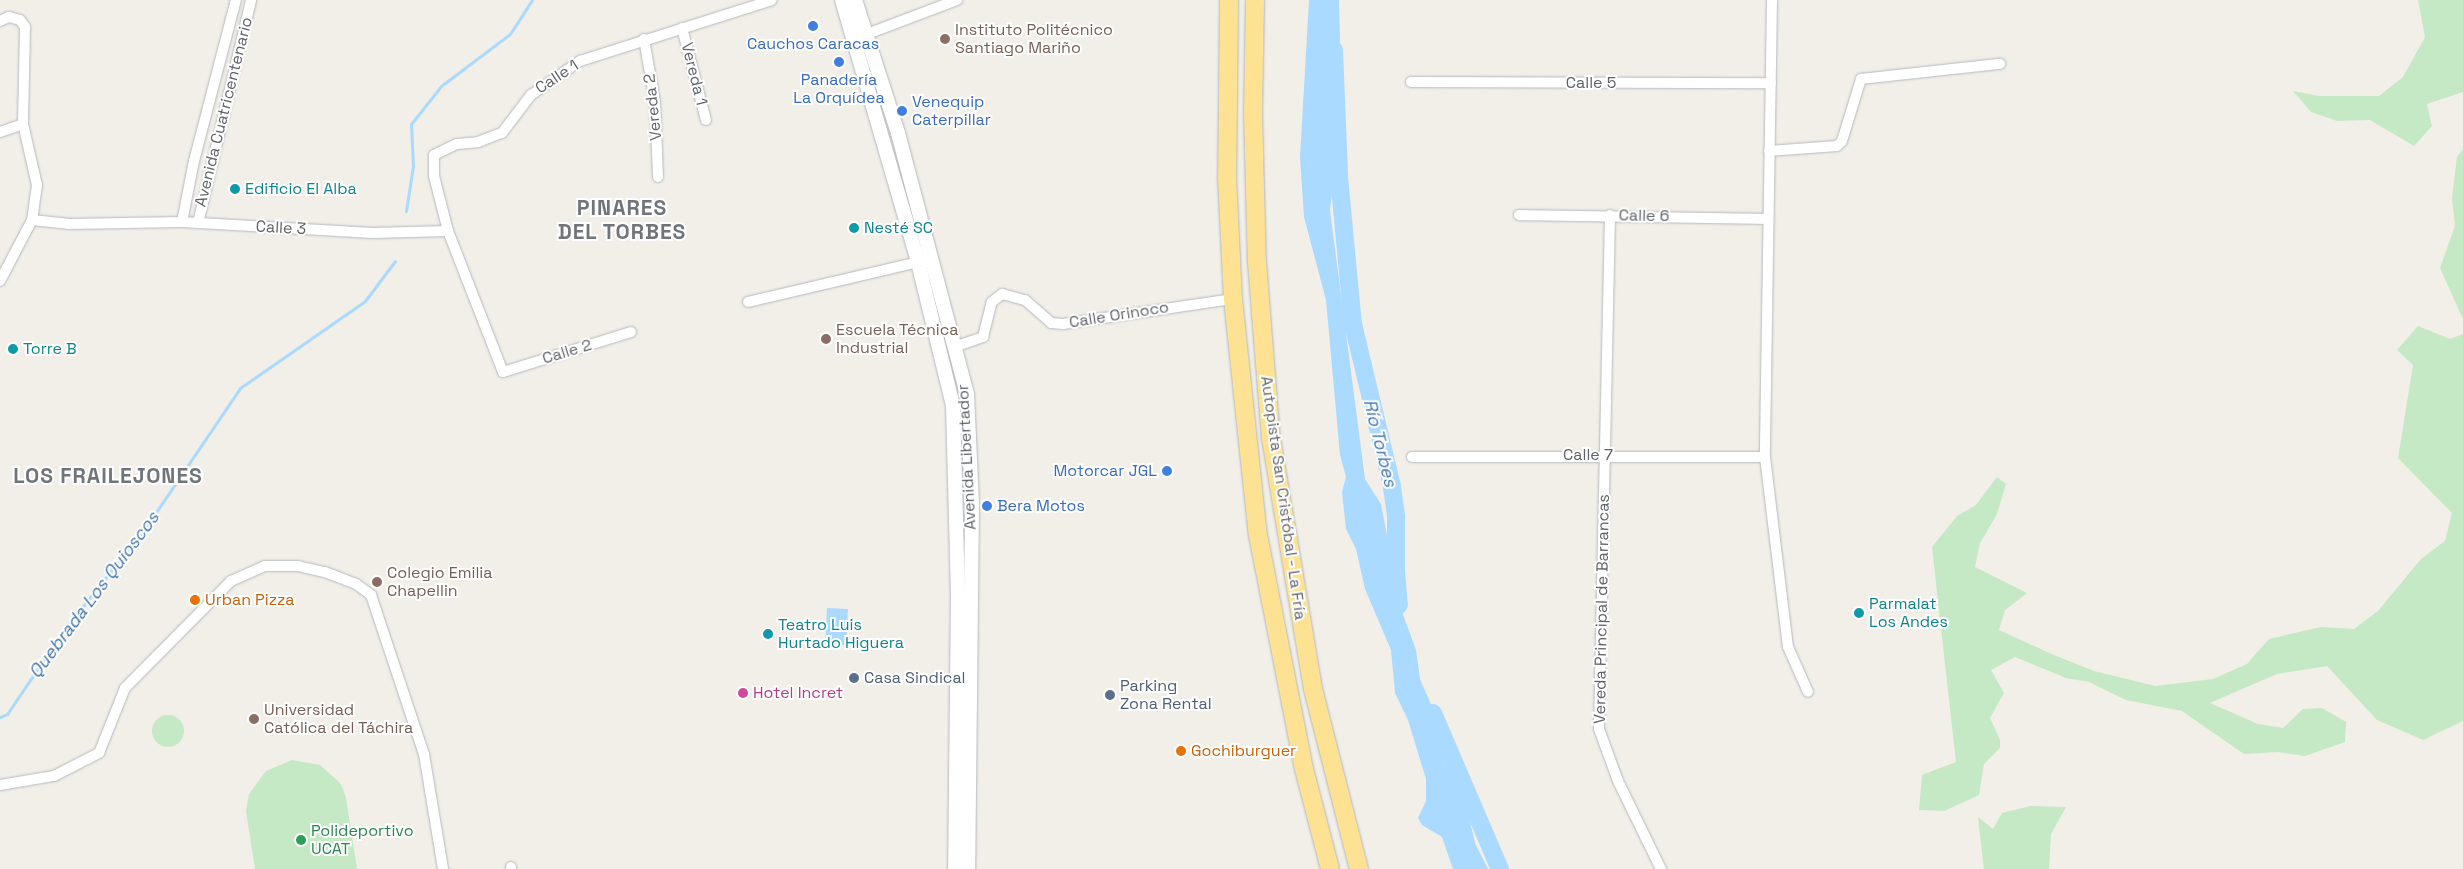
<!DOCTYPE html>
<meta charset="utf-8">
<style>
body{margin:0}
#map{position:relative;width:2463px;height:869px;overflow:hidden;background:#f1efe8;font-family:"Space Grotesk",sans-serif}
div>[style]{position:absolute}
.green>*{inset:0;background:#c5e8c5}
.round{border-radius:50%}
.water>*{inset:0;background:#aadaff;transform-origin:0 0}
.stream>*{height:3px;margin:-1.5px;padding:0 1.5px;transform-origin:1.5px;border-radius:1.5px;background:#aadaff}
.river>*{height:18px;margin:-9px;padding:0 9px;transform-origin:9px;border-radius:9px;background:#aadaff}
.roads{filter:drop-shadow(0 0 1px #b5b8bc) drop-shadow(0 0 1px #b5b8bc)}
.minor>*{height:10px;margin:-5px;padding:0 5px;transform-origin:5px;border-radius:5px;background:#fff}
.secondary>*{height:14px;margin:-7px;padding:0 7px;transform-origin:7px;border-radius:7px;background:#fff}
.motorway>*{height:18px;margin:-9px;padding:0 9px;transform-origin:9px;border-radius:9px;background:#fde293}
.dots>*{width:14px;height:14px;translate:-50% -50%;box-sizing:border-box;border:2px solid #fff;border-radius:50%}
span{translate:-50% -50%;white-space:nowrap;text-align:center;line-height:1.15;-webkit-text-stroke:4px #fff;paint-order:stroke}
.education-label{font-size:16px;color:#785e54}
.left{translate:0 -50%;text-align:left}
.shop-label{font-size:16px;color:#366cbe}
.right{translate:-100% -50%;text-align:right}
.street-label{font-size:16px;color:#5f6368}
.culture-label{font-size:16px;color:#0d838f}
.food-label{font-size:16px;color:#c56008}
.service-label{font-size:16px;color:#4e5e75}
.hotel-label{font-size:16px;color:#b23c85}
.leisure-label{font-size:16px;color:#27864d}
.water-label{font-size:18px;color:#4174aa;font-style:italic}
.district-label{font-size:21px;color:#70757a;font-weight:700;letter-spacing:1px}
</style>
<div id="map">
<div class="green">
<i style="clip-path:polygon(2418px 0,2463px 0,2463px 92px,2427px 104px,2432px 126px,2414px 146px,2370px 120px,2337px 121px,2311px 112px,2293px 91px,2319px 96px,2379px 96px,2403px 77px,2425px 37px)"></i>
<i style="clip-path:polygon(2463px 149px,2463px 319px,2440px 268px,2455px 226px,2452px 198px,2457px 157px)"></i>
<i style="clip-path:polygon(2418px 326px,2450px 339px,2463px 334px,2463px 721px,2423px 740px,2377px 720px,2327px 666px,2277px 674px,2210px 703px,2258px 724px,2283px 728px,2303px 709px,2322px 708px,2346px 722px,2345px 742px,2305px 756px,2278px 752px,2244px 754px,2182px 711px,2126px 700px,2089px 682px,2066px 678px,2015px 657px,1991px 670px,2004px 693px,1990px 718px,2000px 740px,2000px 748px,1984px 764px,1979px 795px,1944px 811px,1919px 810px,1922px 775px,1956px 762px,1932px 547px,1957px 516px,1976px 505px,1997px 477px,2006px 484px,1997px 514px,1980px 543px,1975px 567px,2027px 593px,2005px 610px,1999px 630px,2054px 655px,2094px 671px,2155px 686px,2213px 679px,2247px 664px,2269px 639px,2321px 627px,2354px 629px,2378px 611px,2421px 559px,2445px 541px,2452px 513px,2398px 458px,2413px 365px,2397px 350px)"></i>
<i class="round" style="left:152px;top:715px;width:32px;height:32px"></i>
<i style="clip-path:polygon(292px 760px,320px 765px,341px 784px,346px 798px,357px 869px,255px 869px,246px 811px,249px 794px,266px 771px)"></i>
<i style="clip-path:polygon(2031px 806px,2066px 807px,2051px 834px,2049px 869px,1984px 869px,1978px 817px,1993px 829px,2002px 813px)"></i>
</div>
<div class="water">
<i style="clip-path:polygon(1309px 0,1339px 0,1340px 40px,1330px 102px,1336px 162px,1330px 210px,1365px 479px,1381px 504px,1401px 609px,1416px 650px,1420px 679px,1440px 725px,1444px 762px,1465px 801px,1475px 843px,1488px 869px,1453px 869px,1442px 837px,1422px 825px,1418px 818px,1426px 801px,1426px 779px,1408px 720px,1395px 693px,1391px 650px,1365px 589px,1356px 549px,1346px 529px,1342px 492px,1346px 477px,1340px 455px,1326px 300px,1304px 217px,1300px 157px)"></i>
<i style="left:827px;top:608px;width:21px;height:36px;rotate:3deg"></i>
</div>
<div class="stream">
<i style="left:406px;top:211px;width:46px;rotate:-81.2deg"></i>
<i style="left:413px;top:166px;width:42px;rotate:-92.7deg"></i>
<i style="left:411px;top:124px;width:48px;rotate:-51.7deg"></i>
<i style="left:441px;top:86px;width:86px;rotate:-37deg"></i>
<i style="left:510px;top:34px;width:40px;rotate:-57.1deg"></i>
<i style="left:0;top:717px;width:8px;rotate:-23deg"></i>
<i style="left:7px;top:714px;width:102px;rotate:-55.8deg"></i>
<i style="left:64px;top:630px;width:132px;rotate:-51.5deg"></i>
<i style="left:146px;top:527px;width:168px;rotate:-55.9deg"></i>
<i style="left:240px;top:388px;width:152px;rotate:-34.8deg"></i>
<i style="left:365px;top:301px;width:50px;rotate:-53.1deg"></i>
</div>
<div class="river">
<i style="left:1334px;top:50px;width:127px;rotate:87.7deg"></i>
<i style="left:1339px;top:177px;width:148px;rotate:84.6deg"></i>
<i style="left:1353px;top:324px;width:168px;rotate:76.5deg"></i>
<i style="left:1392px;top:487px;width:30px;rotate:82deg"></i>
<i style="left:1396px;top:517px;width:55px;rotate:90deg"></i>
<i style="left:1396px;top:572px;width:33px;rotate:85deg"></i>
<i style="left:1433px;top:713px;width:170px;rotate:66.8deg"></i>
</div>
<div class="roads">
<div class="minor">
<i style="left:1772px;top:0;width:457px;rotate:90.9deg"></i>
<i style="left:1765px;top:457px;width:191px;rotate:83.1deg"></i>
<i style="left:1788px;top:647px;width:49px;rotate:66deg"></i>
<i style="left:0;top:21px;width:10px;rotate:-24deg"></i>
<i style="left:9px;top:17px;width:11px;rotate:15deg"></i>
<i style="left:20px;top:20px;width:9px;rotate:54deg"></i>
<i style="left:25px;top:27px;width:97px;rotate:91.2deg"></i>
<i style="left:23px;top:124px;width:63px;rotate:77.1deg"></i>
<i style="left:37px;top:185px;width:35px;rotate:98deg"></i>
<i style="left:32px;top:220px;width:69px;rotate:117.7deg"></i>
<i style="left:682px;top:28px;width:95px;rotate:75.4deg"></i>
<i style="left:862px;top:36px;width:102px;rotate:-20.8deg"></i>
<i style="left:644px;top:39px;width:64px;rotate:80.1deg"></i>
<i style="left:655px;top:102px;width:75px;rotate:87.7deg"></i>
<i style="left:1411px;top:82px;width:360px;rotate:0.2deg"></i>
<i style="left:0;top:132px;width:24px;rotate:-19deg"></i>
<i style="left:1769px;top:151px;width:68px;rotate:-4.2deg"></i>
<i style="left:1837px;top:146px;width:7px;rotate:-45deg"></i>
<i style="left:1842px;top:141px;width:65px;rotate:-73deg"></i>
<i style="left:1861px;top:79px;width:140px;rotate:-6.2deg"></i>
<i style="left:1519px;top:215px;width:249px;rotate:0.9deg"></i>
<i style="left:1610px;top:215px;width:514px;rotate:91.23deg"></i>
<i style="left:1599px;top:729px;width:55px;rotate:69.9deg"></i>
<i style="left:1618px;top:781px;width:98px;rotate:64deg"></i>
<i style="left:32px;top:220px;width:36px;rotate:6deg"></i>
<i style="left:68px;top:224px;width:114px;rotate:-1deg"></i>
<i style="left:182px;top:222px;width:191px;rotate:3.3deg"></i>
<i style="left:373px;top:233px;width:75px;rotate:-1.5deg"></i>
<i style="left:182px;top:222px;width:62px;rotate:-78.9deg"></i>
<i style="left:194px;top:161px;width:166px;rotate:-75.4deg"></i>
<i style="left:198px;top:223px;width:229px;rotate:-76.6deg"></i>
<i style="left:748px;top:302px;width:175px;rotate:-13.2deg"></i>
<i style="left:631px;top:332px;width:134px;rotate:162.6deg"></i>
<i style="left:503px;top:372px;width:151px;rotate:-111.3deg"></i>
<i style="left:448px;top:231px;width:57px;rotate:-104.3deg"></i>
<i style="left:434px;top:176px;width:21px;rotate:-90deg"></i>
<i style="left:434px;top:155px;width:25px;rotate:-26deg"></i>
<i style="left:457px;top:144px;width:21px;rotate:-5deg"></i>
<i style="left:478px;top:142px;width:26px;rotate:-21deg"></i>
<i style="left:502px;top:133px;width:48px;rotate:-52.7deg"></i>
<i style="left:531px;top:95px;width:60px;rotate:-34.8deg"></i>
<i style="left:580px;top:61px;width:201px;rotate:-17.6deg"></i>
<i style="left:957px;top:346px;width:28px;rotate:-19deg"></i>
<i style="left:983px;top:337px;width:36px;rotate:-76deg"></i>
<i style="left:992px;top:302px;width:13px;rotate:-39deg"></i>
<i style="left:1002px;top:294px;width:24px;rotate:15deg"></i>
<i style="left:1025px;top:300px;width:35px;rotate:41deg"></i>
<i style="left:1051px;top:323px;width:12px;rotate:5deg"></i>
<i style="left:1063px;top:324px;width:172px;rotate:-8.4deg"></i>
<i style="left:1412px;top:457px;width:353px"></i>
<i style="left:0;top:785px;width:55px;rotate:-9.5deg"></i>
<i style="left:54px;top:776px;width:51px;rotate:-27.1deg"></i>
<i style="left:99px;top:753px;width:70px;rotate:-68.2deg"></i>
<i style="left:125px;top:688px;width:151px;rotate:-45.3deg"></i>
<i style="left:231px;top:581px;width:37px;rotate:-24deg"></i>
<i style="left:265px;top:566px;width:33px"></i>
<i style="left:298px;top:566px;width:28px;rotate:13deg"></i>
<i style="left:325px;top:572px;width:33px;rotate:21deg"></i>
<i style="left:356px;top:584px;width:19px;rotate:36deg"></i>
<i style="left:371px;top:595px;width:168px;rotate:71.6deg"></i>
<i style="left:424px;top:754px;width:117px;rotate:80.6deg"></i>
<i style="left:511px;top:867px;width:2px;rotate:90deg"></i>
</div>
<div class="secondary">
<i style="left:842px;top:0;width:273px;rotate:73.8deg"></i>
<i style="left:918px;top:262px;width:148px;rotate:76.3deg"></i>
<i style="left:953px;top:406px;width:186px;rotate:88.5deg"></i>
<i style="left:958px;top:592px;width:277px;rotate:90.6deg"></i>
<i style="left:855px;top:0;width:140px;rotate:72.1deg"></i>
<i style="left:898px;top:133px;width:270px;rotate:75.2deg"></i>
<i style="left:967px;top:394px;width:110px;rotate:87.4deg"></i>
<i style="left:972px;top:504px;width:365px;rotate:90.6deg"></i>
</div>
<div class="motorway">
<i style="left:1229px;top:0;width:177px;rotate:90.6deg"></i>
<i style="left:1227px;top:177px;width:122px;rotate:87.2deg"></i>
<i style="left:1233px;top:299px;width:237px;rotate:84deg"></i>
<i style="left:1258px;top:535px;width:238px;rotate:78.9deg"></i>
<i style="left:1304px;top:769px;width:103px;rotate:75.4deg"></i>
<i style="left:1255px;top:0;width:113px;rotate:91deg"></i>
<i style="left:1253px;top:113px;width:149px;rotate:88.5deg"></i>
<i style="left:1257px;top:262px;width:177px;rotate:85.5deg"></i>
<i style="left:1271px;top:438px;width:254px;rotate:80.5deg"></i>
<i style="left:1313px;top:689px;width:186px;rotate:75.7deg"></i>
</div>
</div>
<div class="dots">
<i style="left:813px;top:26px;background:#3f7fe0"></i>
<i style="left:945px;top:39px;background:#8d6e63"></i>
<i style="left:839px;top:62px;background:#3f7fe0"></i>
<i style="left:902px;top:111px;background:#3f7fe0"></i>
<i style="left:235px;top:189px;background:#0f9aa8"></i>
<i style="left:854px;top:228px;background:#0f9aa8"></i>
<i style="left:826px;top:339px;background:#8d6e63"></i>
<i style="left:13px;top:349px;background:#0f9aa8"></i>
<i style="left:1167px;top:471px;background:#3f7fe0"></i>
<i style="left:987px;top:506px;background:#3f7fe0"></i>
<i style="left:377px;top:582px;background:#8d6e63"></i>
<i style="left:195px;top:600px;background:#e8710a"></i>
<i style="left:1859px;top:613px;background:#0f9aa8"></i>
<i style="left:768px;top:634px;background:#0f9aa8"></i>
<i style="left:854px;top:678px;background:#5c6f8a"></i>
<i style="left:743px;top:693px;background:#d1479c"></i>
<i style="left:1110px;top:695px;background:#5c6f8a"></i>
<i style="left:254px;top:719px;background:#8d6e63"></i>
<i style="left:1181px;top:751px;background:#e8710a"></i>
<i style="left:301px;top:840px;background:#2e9e5b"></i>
</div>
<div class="education-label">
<span class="left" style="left:955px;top:39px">Instituto Politécnico<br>Santiago Mariño</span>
<span class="left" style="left:836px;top:339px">Escuela Técnica<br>Industrial</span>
<span class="left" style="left:387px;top:582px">Colegio Emilia<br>Chapellin</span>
<span class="left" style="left:264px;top:719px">Universidad<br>Católica del Táchira</span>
</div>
<div class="shop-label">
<span style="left:813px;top:44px">Cauchos Caracas</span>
<span style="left:839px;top:89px">Panadería<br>La Orquídea</span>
<span class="left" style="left:912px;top:111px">Venequip<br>Caterpillar</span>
<span class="right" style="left:1157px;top:471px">Motorcar JGL</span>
<span class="left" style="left:997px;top:506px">Bera Motos</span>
</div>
<div class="street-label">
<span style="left:694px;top:74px;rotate:76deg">Vereda 1</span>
<span style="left:557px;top:77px;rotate:-33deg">Calle 1</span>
<span style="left:1591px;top:83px">Calle 5</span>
<span style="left:653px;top:107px;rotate:-96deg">Vereda 2</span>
<span style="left:224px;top:112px;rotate:-76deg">Avenida Cuatricentenario</span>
<span style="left:1644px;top:216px;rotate:1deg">Calle 6</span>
<span style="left:281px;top:228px;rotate:3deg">Calle 3</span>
<span style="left:1119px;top:315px;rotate:-9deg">Calle Orinoco</span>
<span style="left:567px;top:352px;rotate:-17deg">Calle 2</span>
<span style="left:1588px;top:455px">Calle 7</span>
<span style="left:967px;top:457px;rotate:-93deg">Avenida Libertador</span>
<span style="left:1283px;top:498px;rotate:82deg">Autopista San Cristóbal - La Fría</span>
<span style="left:1602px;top:609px;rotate:-89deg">Vereda Principal de Barrancas</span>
</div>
<div class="culture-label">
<span class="left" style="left:245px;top:189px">Edificio El Alba</span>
<span class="left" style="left:864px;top:228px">Nesté SC</span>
<span class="left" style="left:23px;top:349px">Torre B</span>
<span class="left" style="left:1869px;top:613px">Parmalat<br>Los Andes</span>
<span class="left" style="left:778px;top:634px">Teatro Luis<br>Hurtado Higuera</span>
</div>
<div class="food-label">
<span class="left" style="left:205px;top:600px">Urban Pizza</span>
<span class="left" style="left:1191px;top:751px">Gochiburguer</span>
</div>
<div class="service-label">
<span class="left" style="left:864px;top:678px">Casa Sindical</span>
<span class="left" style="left:1120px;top:695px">Parking<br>Zona Rental</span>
</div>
<div class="hotel-label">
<span class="left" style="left:753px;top:693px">Hotel Incret</span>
</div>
<div class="leisure-label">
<span class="left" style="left:311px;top:840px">Polideportivo<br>UCAT</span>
</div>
<div class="water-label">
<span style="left:1380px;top:443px;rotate:76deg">Río Torbes</span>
<span style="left:94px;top:595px;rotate:-53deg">Quebrada Los Quioscos</span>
</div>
<div class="district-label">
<span style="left:622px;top:220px">PINARES<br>DEL TORBES</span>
<span style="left:108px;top:476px">LOS FRAILEJONES</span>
</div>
</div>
